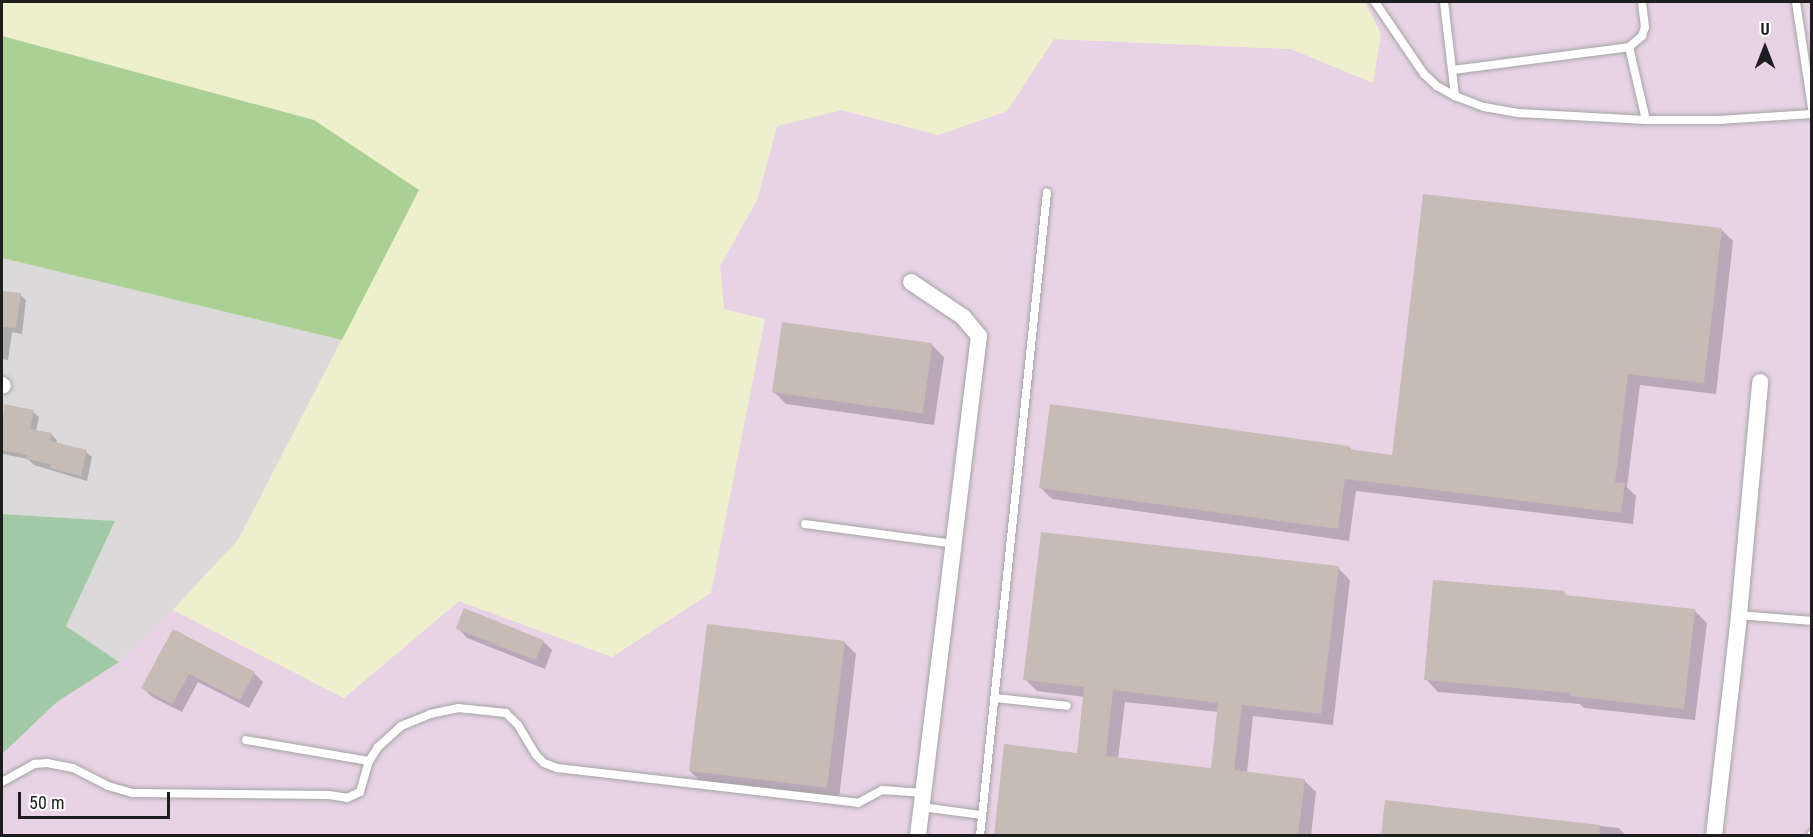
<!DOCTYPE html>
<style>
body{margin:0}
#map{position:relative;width:1813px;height:837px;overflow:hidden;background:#efe9e2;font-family:"Roboto Condensed",sans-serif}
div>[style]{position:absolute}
.residential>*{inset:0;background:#dbd9da}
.industrial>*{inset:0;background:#e8d3e6}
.farmland>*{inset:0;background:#eeefcc}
.forest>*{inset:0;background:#aad094}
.cemetery>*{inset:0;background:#a2c9a5}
.shadow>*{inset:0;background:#0003}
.building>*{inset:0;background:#c6bbb5;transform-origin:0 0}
.roads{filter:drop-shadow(0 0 2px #a4a4a4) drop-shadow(0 0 2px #a4a4a4)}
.service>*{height:8px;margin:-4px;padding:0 4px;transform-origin:4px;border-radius:4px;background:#fff}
.minor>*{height:16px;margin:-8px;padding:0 8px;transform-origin:8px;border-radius:8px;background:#fff}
span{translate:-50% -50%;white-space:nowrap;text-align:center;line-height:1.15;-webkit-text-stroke:5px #fff;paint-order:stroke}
.frame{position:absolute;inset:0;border:3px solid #1d1d1d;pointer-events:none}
.north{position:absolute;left:1735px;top:18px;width:60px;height:60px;-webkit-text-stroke:4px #fff;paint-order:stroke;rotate:0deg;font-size:16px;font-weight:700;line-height:24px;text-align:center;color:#1d1d1d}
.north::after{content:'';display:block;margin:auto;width:21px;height:27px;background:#1d1d1d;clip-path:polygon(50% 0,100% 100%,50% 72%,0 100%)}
.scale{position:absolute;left:18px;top:792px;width:152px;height:27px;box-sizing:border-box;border:3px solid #1d1d1d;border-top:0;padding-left:8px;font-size:18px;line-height:21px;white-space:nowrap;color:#1d1d1d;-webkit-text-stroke:4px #fff;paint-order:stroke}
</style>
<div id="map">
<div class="residential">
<i style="clip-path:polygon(2px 258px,342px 340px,238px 540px,173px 610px,119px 662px,66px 626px,114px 521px,2px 514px)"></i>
</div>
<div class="industrial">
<i style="clip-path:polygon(1365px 2px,1811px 2px,1811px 835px,2px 836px,2px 754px,57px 702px,119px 662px,173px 610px,344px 698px,459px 601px,612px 657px,765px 320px,724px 309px,720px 266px,757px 200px,777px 126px,842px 110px,938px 135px,1007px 111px,1054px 39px,1291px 49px,1372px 82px,1381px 34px)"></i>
</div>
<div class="farmland">
<i style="clip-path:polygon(2px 2px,1365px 2px,1381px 34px,1373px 83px,1291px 49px,1054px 39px,1007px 111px,938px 135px,842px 110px,777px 126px,757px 200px,720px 266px,724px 309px,765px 319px,711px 593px,612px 657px,459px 601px,344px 698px,173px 610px,238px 540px,419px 190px,314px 120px,2px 36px)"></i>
</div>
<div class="forest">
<i style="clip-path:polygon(2px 36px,314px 120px,419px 190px,342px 340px,2px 258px)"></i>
</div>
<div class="cemetery">
<i style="clip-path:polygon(2px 514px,115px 521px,66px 626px,119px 662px,57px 702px,2px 754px)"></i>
</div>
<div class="shadow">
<i style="clip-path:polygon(1721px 229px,1733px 241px,1716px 394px,1640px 385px,1627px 487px,1636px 496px,1633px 524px,1356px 491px,1349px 541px,1052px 499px,1040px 487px,1349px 447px,1353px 451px,1393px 456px)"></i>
<i style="clip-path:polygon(2px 292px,20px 295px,26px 300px,22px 334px,12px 332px,8px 360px,2px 359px,2px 365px)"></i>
<i style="clip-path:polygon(932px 345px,944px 357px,934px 425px,786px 404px,774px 392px)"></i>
<i style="clip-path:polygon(5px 406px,33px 412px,39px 417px,36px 431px,51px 434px,57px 440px,56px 444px,86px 452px,92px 457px,87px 481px,34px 465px,28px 459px,3px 454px,2px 425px)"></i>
<i style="clip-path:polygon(evenodd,1338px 568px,1350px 580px,1333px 725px,1253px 716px,1247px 773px,1304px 780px,1316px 792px,1311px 836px,995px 836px,1078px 754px,1085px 697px,1037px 691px,1025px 679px,1338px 568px,1125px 702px,1219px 712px,1212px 769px,1118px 759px,1125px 702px)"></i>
<i style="clip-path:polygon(1564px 593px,1568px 597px,1694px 610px,1707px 623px,1695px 720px,1584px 708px,1580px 704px,1438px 692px,1426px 679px)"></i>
<i style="clip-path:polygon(458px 628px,543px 641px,552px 650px,545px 669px,467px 638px)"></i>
<i style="clip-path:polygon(173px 631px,254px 673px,263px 682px,249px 708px,198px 682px,182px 712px,152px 697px,143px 688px)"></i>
<i style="clip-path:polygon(844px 642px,856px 654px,839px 799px,702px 783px,690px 771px)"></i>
<i style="clip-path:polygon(1386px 802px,1619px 828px,1626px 836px,1382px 836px)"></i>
</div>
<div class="building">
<i style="clip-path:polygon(1423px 194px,1722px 228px,1704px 383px,1628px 374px,1615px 482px,1625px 483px,1621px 513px,1345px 479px,1338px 529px,1039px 488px,1050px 404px,1349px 446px,1349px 449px,1392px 455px)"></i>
<i style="clip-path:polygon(2px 291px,21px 293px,16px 328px,2px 327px)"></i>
<i style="left:782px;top:322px;width:152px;height:71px;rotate:8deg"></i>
<i style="clip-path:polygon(4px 404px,34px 410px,30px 429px,52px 433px,50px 441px,87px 450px,81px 476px,50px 468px,51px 464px,26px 459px,27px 455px,2px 450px)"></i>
<i style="clip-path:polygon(evenodd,1041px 532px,1339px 566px,1321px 714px,1242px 705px,1234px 770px,1305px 779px,1298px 836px,994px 836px,1004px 744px,1077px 753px,1084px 687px,1023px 680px,1041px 532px,1113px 690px,1218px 703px,1211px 768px,1106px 756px,1113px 690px)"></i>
<i style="clip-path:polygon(1433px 580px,1565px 591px,1565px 595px,1695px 609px,1684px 709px,1570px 696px,1570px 693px,1424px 680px)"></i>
<i style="left:464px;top:608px;width:86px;height:22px;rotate:22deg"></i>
<i style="left:707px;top:624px;width:139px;height:148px;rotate:7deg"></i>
<i style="clip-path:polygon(173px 629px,255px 672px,240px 700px,189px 674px,172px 704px,141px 688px)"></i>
<i style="clip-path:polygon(1385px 800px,1600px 825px,1599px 836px,1381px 836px)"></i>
</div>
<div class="roads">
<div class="service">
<i style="left:1375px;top:2px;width:87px;rotate:55.8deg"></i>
<i style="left:1424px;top:74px;width:18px;rotate:43deg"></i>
<i style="left:1437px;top:86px;width:21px;rotate:29deg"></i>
<i style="left:1455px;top:96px;width:31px;rotate:21deg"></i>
<i style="left:1484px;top:107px;width:36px;rotate:10deg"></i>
<i style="left:1519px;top:113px;width:127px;rotate:3.2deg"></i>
<i style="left:1646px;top:120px;width:73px"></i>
<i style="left:1719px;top:120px;width:93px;rotate:-3.7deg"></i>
<i style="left:1444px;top:2px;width:95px;rotate:83.3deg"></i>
<i style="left:1796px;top:2px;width:107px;rotate:81.4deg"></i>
<i style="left:1629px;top:47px;width:75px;rotate:76.9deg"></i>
<i style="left:1453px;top:70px;width:177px;rotate:-7.4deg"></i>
<i style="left:1629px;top:47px;width:17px;rotate:-40deg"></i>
<i style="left:1642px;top:36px;width:9px;rotate:-72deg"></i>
<i style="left:1645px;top:27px;width:25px;rotate:-97deg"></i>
<i style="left:805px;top:524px;width:150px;rotate:7.6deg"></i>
<i style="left:1739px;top:615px;width:73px;rotate:4.7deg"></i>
<i style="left:995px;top:698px;width:72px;rotate:6.3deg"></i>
<i style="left:246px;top:740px;width:125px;rotate:9.7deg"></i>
<i style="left:2px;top:782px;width:38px;rotate:-29deg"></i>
<i style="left:35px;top:764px;width:12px;rotate:-5deg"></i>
<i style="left:47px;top:763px;width:26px;rotate:11deg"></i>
<i style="left:73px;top:768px;width:39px;rotate:27deg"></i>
<i style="left:108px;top:786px;width:26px;rotate:16deg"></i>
<i style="left:133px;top:793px;width:196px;rotate:0.6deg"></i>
<i style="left:329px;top:795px;width:18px;rotate:9deg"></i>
<i style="left:347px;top:798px;width:14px;rotate:-25deg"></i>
<i style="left:360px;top:792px;width:32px;rotate:-74deg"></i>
<i style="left:369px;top:761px;width:17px;rotate:-57deg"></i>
<i style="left:378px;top:747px;width:31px;rotate:-42deg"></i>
<i style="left:401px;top:726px;width:31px;rotate:-22deg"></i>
<i style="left:430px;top:714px;width:29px;rotate:-12deg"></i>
<i style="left:458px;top:708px;width:48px;rotate:5.9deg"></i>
<i style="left:506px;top:713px;width:17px;rotate:45deg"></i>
<i style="left:518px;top:725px;width:35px;rotate:59deg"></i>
<i style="left:536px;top:755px;width:11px;rotate:45deg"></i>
<i style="left:544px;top:763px;width:14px;rotate:21deg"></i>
<i style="left:557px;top:768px;width:303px;rotate:6.6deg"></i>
<i style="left:858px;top:803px;width:27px;rotate:-28deg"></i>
<i style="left:882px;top:790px;width:42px;rotate:4.1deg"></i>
<i style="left:921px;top:807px;width:62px;rotate:7.5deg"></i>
<i style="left:980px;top:836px;width:647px;rotate:-84.06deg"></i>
<i style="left:1811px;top:836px;width:2px;rotate:-63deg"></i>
</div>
<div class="minor">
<i style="left:911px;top:282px;width:63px;rotate:33.9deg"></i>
<i style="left:963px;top:317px;width:25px;rotate:50deg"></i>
<i style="left:979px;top:336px;width:504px;rotate:96.96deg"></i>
<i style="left:2px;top:385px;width:1px;rotate:45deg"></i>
<i style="left:1714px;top:836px;width:222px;rotate:-83.5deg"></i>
<i style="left:1739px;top:615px;width:234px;rotate:-84.8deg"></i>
</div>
</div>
<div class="frame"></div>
<div class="north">U</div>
<div class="scale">50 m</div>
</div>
